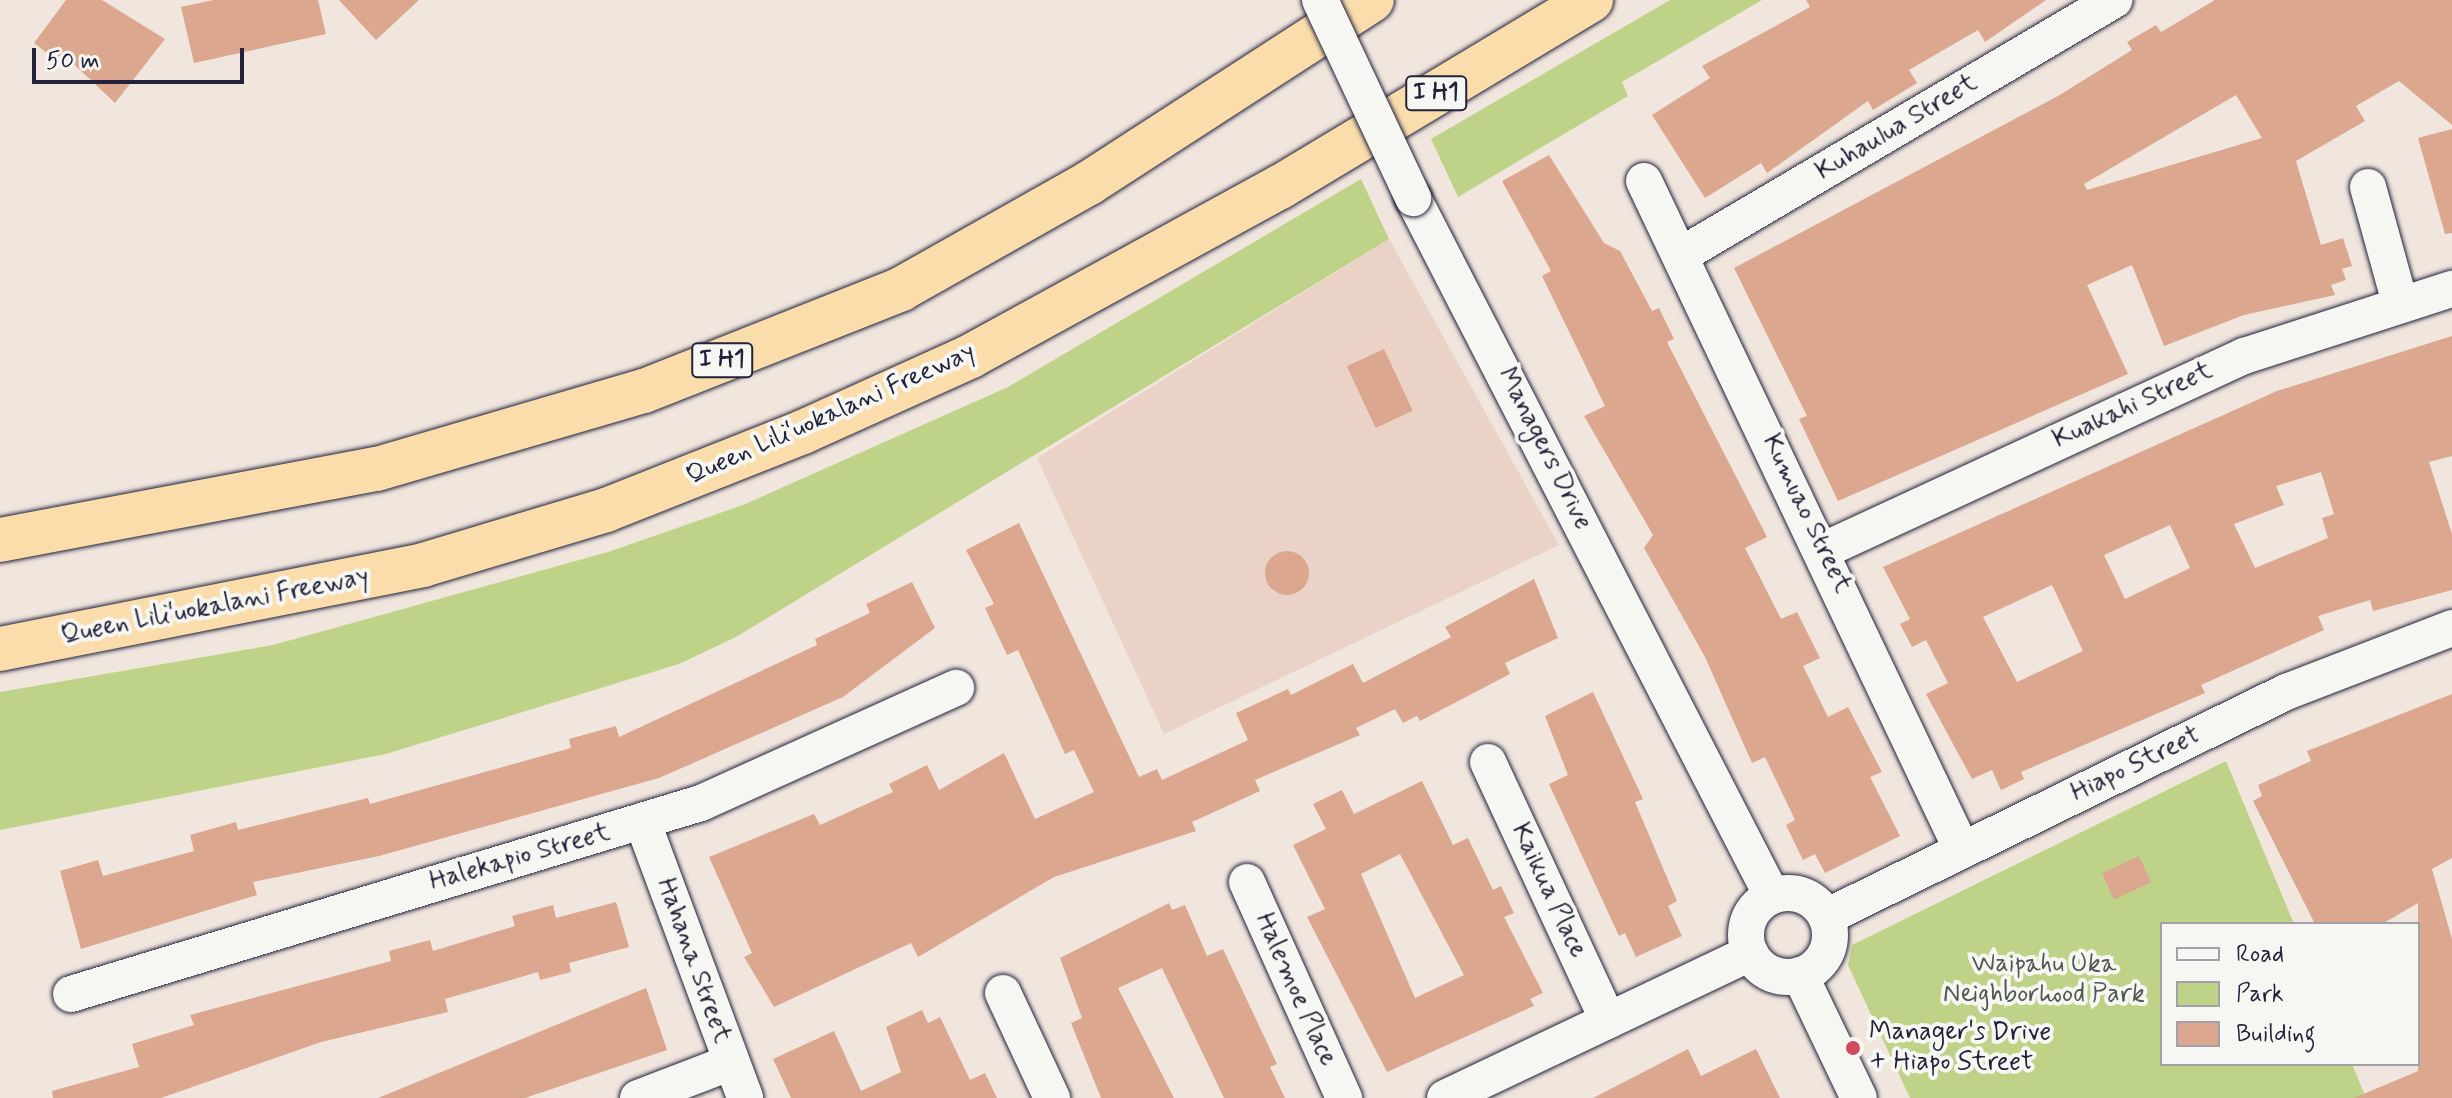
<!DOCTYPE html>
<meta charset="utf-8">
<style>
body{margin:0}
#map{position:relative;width:2452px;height:1098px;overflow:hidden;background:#f1e6de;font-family:Mynerve,sans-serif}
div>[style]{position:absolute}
.built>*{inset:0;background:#ead3c6}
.green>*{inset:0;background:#bfd388}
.building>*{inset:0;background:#dba78f;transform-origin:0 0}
.round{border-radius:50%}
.roads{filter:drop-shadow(0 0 2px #22223b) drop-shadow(0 0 2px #22223b)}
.minor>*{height:36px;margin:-18px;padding:0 18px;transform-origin:18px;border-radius:18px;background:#f6f6f2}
.minor>.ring{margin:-18px;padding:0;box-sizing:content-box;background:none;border:36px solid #f6f6f2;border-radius:50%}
.highway>*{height:44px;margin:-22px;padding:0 22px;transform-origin:22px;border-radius:22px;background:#faddab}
.bridges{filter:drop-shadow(0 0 2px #22223b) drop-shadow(0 0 2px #22223b)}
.minor-bridge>*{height:36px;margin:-18px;padding:0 18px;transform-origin:18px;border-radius:18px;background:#f6f6f2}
.dots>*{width:22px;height:22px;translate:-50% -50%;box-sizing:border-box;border:4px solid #f6f6f2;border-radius:50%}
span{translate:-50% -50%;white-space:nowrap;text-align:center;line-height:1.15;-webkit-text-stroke:8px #f6f6f2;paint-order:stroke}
.shield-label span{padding:2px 6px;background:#f6f6f2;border:2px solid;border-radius:6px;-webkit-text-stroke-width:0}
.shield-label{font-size:24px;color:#22223b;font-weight:700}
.street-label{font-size:26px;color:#22223b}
.park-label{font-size:26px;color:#515752}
.poi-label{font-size:26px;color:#22223b}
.left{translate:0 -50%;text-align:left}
.legend{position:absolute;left:2160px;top:922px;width:260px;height:144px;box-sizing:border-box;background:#f6f6f2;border:2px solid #a1a1a9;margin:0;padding:10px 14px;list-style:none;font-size:24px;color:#22223b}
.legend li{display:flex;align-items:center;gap:16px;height:40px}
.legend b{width:40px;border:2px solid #a1a1a9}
.scale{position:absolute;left:32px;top:48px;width:212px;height:36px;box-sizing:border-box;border:4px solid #22223b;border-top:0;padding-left:10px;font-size:24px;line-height:28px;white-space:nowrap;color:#22223b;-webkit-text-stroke:6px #f6f6f2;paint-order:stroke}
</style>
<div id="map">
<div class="built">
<i style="clip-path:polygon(1389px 239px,1559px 545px,1164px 734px,1037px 458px)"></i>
</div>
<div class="green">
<i style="clip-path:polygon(1670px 0,1762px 0,1622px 82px,1628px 96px,1458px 197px,1431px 139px)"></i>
<i style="clip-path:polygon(1361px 179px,1389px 239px,736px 637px,679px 664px,386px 754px,0 830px,0 692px,273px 645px,608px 552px,743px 505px,1008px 387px)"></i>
<i style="clip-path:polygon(2226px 761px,2294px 924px,2162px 924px,2162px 1064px,2352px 1064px,2366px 1098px,1910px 1098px,1848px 965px,1852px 945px)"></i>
</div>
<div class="building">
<i style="clip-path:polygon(66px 0,102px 0,165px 39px,115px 103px,62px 53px,56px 60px,34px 43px)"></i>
<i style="clip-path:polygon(213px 0,318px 0,326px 34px,194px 63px,181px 7px)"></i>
<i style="clip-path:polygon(339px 0,419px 0,376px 40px)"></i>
<i style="clip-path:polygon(1806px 0,2046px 0,1985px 42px,1978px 30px,1909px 70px,1917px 83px,1873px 110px,1868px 101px,1767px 173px,1761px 163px,1705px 198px,1652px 115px,1710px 78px,1702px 66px,1810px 7px)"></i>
<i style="clip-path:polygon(evenodd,2215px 0,2452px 0,2452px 125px,2399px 81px,2356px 106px,2365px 121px,2296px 161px,2321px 245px,2343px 238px,2352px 266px,2342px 269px,2346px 280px,2331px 285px,2335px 295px,2244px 315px,2164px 346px,2132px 265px,2087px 285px,2128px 374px,1838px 501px,1799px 419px,1807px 416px,1734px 268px,2058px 96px,2132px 50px,2127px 42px,2156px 25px,2161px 32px,2215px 0,2236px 95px,2262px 138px,2087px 190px,2084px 184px,2236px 95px)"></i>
<i style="clip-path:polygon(2452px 129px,2452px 233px,2445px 234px,2418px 138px)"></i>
<i style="clip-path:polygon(1549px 155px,1604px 243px,1620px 251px,1652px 311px,1659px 308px,1674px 339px,1667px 342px,1767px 537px,1745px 548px,1781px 619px,1797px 612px,1820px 658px,1803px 666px,1828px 717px,1848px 707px,1882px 772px,1870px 777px,1900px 836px,1825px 873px,1815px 854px,1803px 860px,1786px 825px,1795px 820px,1765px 757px,1752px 763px,1705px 657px,1644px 548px,1653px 535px,1584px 416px,1605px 406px,1542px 276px,1551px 271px,1502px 181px)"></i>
<i style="clip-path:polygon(evenodd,2452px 336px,2452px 456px,2429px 462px,2452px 534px,2452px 590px,2373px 611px,2370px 600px,2318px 616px,2324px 630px,2201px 685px,2205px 693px,2021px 772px,2024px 779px,2001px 790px,1992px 770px,1972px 779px,1926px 694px,1948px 683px,1926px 640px,1912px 647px,1900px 624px,1910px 619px,1883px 567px,2277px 391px,2452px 336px,2321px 472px,2334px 514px,2322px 518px,2328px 538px,2255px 568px,2234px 524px,2284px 505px,2276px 486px,2321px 472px,2452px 336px,2170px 525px,2190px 568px,2125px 599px,2104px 555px,2170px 525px,2452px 336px,2052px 585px,2083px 651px,2017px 682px,1983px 617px,2052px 585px)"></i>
<i style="left:1384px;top:349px;width:68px;height:41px;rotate:65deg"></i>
<i style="clip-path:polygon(1019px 523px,1139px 777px,1157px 769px,1162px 780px,1248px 740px,1236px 713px,1288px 689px,1291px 695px,1353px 664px,1363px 683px,1451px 637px,1445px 627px,1534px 579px,1558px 638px,1505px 663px,1510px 674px,1420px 721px,1417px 716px,1403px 723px,1395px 709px,1356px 728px,1360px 735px,1255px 780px,1260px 791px,1192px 822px,1196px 831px,1054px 877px,918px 957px,911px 943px,774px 1007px,744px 957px,752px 953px,709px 857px,814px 814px,820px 825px,893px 792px,889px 784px,927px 765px,939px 790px,1004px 753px,1035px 819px,1094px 792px,1074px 750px,1065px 754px,1018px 650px,1007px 655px,985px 608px,994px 604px,966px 550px)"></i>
<i class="round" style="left:1265px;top:551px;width:44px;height:44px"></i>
<i style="clip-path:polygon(912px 582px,935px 628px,843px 697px,659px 778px,379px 856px,253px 882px,257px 895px,81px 949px,60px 871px,98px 860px,103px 876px,194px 851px,190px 835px,236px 822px,238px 830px,368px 798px,370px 804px,571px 748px,569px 739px,616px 726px,619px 737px,817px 645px,815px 639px,870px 613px,866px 604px)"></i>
<i style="clip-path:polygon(1593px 692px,1643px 799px,1635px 802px,1677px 901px,1668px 906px,1682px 936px,1636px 957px,1625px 933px,1619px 936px,1549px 784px,1568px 775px,1545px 716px)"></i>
<i style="clip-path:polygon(2452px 694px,2452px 858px,2432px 869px,2452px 939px,2452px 1098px,2354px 1098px,2418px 1071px,2418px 903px,2382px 924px,2315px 924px,2253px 801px,2262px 796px,2258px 785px,2311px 761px,2307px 751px)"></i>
<i style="clip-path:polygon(evenodd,1422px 781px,1453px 845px,1468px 838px,1493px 890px,1501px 886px,1514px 913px,1504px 917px,1543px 993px,1530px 999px,1534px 1006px,1387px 1072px,1307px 917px,1325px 909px,1293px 845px,1326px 829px,1313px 804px,1342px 790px,1354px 814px,1422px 781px,1400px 854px,1464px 975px,1415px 998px,1361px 874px,1400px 854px)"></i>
<i style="left:2139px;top:856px;width:29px;height:41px;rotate:65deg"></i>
<i style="clip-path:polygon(616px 902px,629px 947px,569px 963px,571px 972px,540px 980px,538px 972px,445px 999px,448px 1012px,321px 1042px,161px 1098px,53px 1098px,52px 1091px,139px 1067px,132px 1044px,194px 1025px,190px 1015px,391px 961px,389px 951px,430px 940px,433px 951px,515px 926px,512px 916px,553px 905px,556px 918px)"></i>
<i style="clip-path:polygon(1169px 903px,1172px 910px,1185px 905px,1207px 956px,1223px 949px,1277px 1064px,1270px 1067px,1285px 1098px,1224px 1098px,1162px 968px,1118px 988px,1174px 1098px,1101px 1098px,1071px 1023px,1082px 1018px,1060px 958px)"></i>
<i style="clip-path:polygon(646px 988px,667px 1050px,525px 1098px,378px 1098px)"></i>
<i style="clip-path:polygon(922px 1010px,928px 1023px,940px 1017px,970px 1080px,985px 1073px,997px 1098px,791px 1098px,773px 1059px,834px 1031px,861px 1091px,901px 1072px,886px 1027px)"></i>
<i style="clip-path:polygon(1688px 1049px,1701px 1076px,1756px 1049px,1780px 1098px,1593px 1098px)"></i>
</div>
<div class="roads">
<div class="minor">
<i style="left:1644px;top:181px;width:741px;rotate:64.58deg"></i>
<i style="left:2368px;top:187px;width:120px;rotate:74.6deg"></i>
<i style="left:1413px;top:198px;width:785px;rotate:62.78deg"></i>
<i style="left:1681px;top:255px;width:503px;rotate:-30.49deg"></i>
<i style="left:1824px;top:550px;width:463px;rotate:-24.8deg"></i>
<i style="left:2244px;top:356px;width:219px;rotate:-17.9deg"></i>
<i style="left:1488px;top:762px;width:285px;rotate:65.1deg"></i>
<i style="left:643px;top:823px;width:293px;rotate:69.6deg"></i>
<i style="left:1247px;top:882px;width:237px;rotate:65.8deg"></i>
<i class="ring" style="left:1746px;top:893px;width:48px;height:48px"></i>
<i style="left:1826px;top:917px;width:512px;rotate:-26.06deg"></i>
<i style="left:2286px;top:692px;width:178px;rotate:-21.1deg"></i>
<i style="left:1800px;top:975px;width:136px;rotate:64.4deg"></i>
<i style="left:1003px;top:993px;width:116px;rotate:65deg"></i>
<i style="left:71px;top:994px;width:658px;rotate:-16.87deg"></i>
<i style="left:701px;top:803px;width:280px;rotate:-24.3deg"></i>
<i style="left:638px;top:1098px;width:97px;rotate:-21deg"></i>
<i style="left:1445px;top:1098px;width:338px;rotate:-25.4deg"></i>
</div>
<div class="highway">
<i style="left:0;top:540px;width:384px;rotate:-10.7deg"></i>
<i style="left:377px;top:469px;width:278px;rotate:-16.3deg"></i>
<i style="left:644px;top:391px;width:277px;rotate:-21.6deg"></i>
<i style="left:901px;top:289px;width:216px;rotate:-29.4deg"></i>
<i style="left:1089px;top:183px;width:337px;rotate:-32.9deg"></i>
<i style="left:0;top:649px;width:431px;rotate:-11.2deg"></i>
<i style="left:423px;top:565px;width:191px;rotate:-16.7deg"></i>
<i style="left:606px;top:510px;width:212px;rotate:-21.6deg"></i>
<i style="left:803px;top:432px;width:184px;rotate:-24.3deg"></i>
<i style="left:971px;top:356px;width:352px;rotate:-28.7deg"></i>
<i style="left:1280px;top:187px;width:363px;rotate:-31deg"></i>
</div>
</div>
<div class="bridges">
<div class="minor-bridge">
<i style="left:1320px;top:0;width:219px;rotate:64.8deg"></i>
</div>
</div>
<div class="dots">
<i style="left:1853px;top:1048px;background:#d1495b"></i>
</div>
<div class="shield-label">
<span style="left:1436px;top:93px">I H1</span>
<span style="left:722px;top:360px">I H1</span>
</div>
<div class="street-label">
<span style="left:1897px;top:128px;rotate:-31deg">Kuhaulua Street</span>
<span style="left:2133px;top:406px;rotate:-25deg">Kuakahi Street</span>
<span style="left:831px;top:415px;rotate:-24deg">Queen Liliʻuokalani Freeway</span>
<span style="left:1544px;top:449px;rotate:63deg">Managers Drive</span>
<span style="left:1806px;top:514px;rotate:64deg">Kumuao Street</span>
<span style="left:215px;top:607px;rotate:-11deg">Queen Liliʻuokalani Freeway</span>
<span style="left:2136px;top:765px;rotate:-26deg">Hiapo Street</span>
<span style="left:520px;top:858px;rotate:-16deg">Halekapio Street</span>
<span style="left:1548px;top:891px;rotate:65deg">Kaikua Place</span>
<span style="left:693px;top:961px;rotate:70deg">Hahana Street</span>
<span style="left:1295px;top:990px;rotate:66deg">Halemoe Place</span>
</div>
<div class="park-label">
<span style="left:2044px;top:980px">Waipahu Uka<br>Neighborhood Park</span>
</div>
<div class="poi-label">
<span class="left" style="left:1869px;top:1048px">Manager's Drive<br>+ Hiapo Street</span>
</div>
<ul class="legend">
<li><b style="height:10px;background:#f6f6f2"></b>Road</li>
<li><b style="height:22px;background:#bfd388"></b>Park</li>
<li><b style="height:22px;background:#dba78f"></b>Building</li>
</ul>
<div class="scale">50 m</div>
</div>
